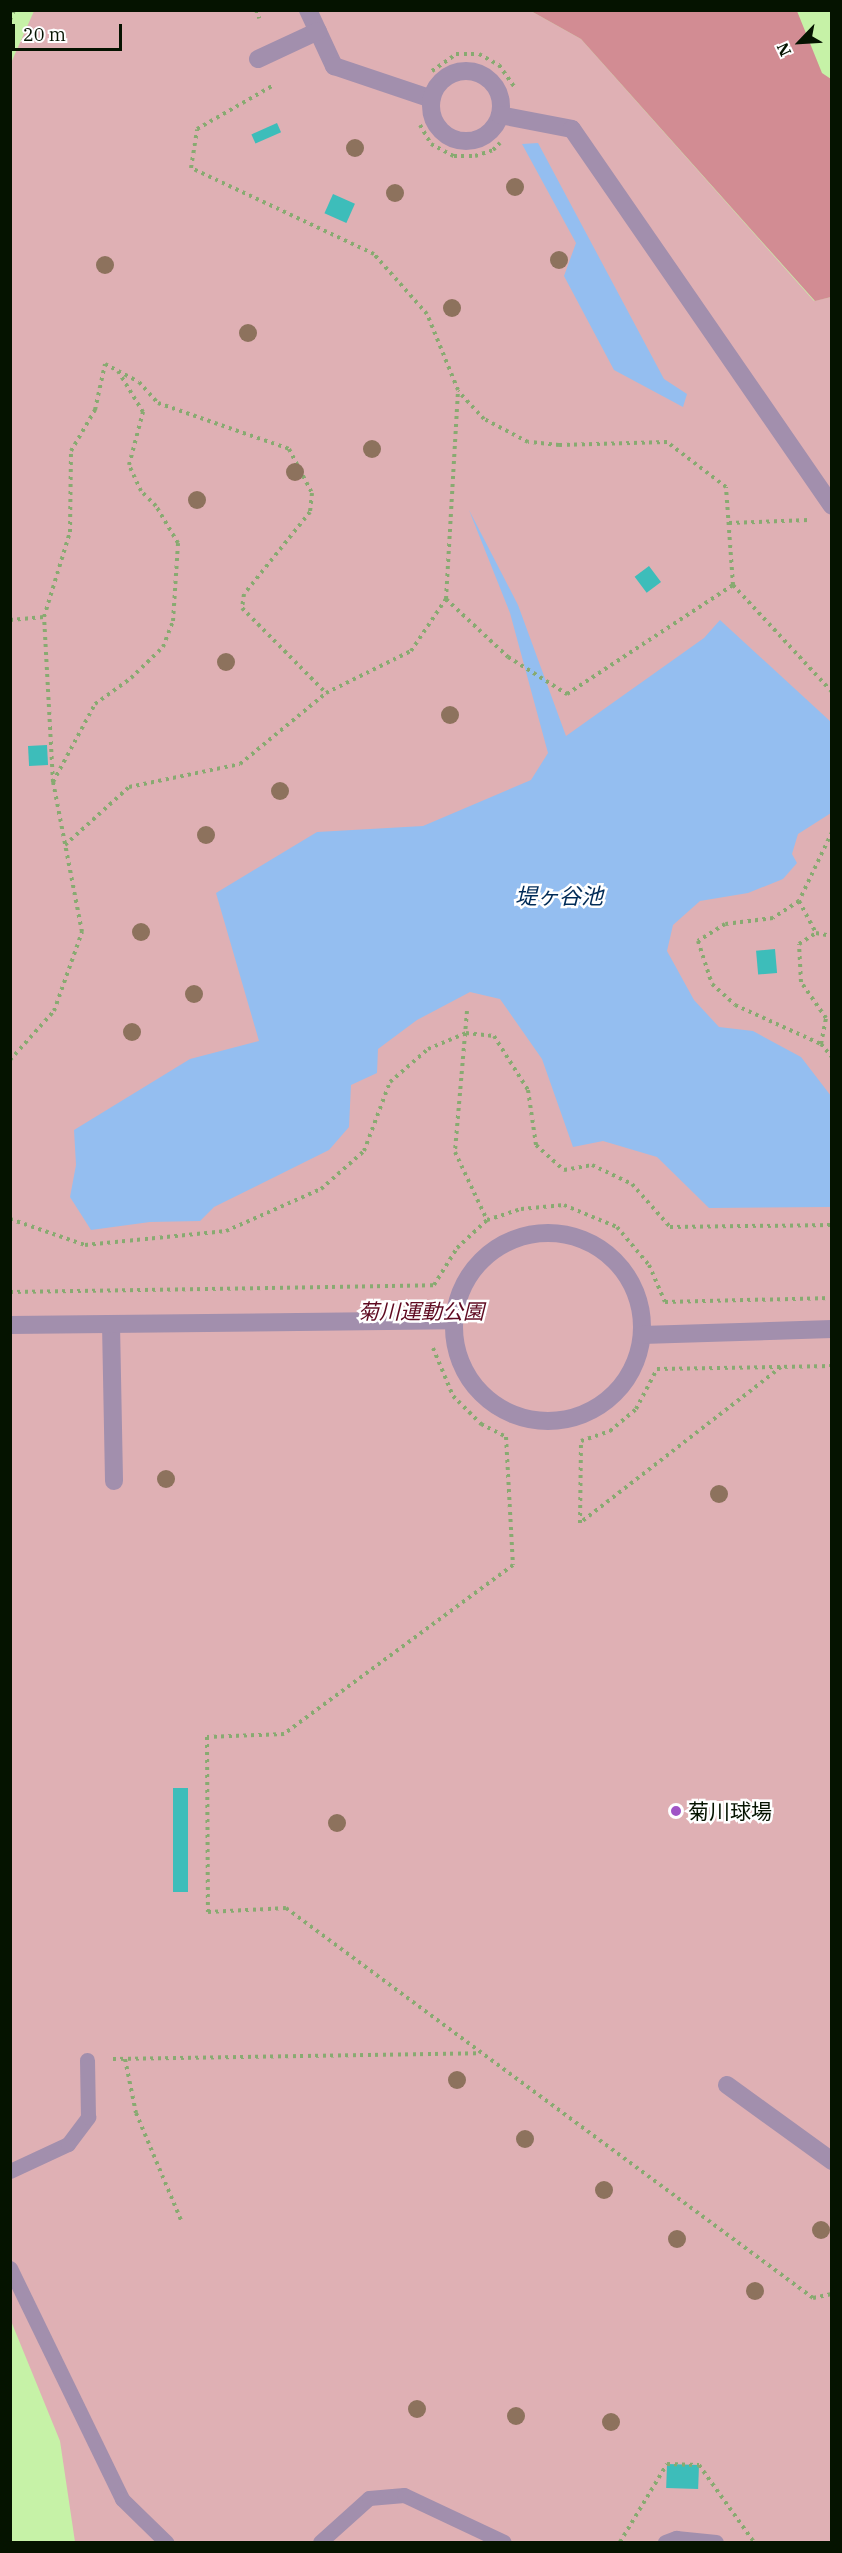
<!DOCTYPE html>
<meta charset="utf-8">
<style>
body{margin:0}
#map{position:relative;width:842px;height:2553px;overflow:hidden;background:#c6f2a7;font-family:"IBM Plex Serif","Noto Sans JP",serif}
div>[style]{position:absolute}
.green>*{inset:0;background:#dfb0b4}
.forest>*{inset:0;background:#d28c93}
.water>*{inset:0;background:#94bef0}
.building>*{inset:0;background:#3dbdba;transform-origin:0 0}
.path>*{height:4px;margin-top:-2px;transform-origin:0;background:repeating-linear-gradient(90deg,#88aa71 0 3px,transparent 0 7.5px)}
.lane>*{height:15px;margin:-7.5px;padding:0 7.5px;transform-origin:7.5px;border-radius:7.5px;background:#a28fad}
.street>*{height:18px;margin:-9px;padding:0 9px;transform-origin:9px;border-radius:9px;background:#a28fad}
.street>.ring{margin:-9px;padding:0;box-sizing:content-box;background:none;border:18px solid #a28fad;border-radius:50%}
.trees>*{width:18px;height:18px;margin:-9px;border-radius:50%;background:#8d725d}
.dots>*{width:16px;height:16px;translate:-50% -50%;box-sizing:border-box;border:3px solid #fff;border-radius:50%}
span{translate:-50% -50%;white-space:nowrap;text-align:center;line-height:1.15;-webkit-text-stroke:5px #fff;paint-order:stroke}
.park-label{font-size:21px;color:#5e0920;font-style:italic}
.poi-label{font-size:21px;color:#051300}
.left{translate:0 -50%;text-align:left}
.water-label{font-size:22px;color:#002b57;font-style:italic}
.frame{position:absolute;inset:0;border:12px solid #051300;pointer-events:none}
.north{position:absolute;left:770px;top:12px;width:60px;height:60px;-webkit-text-stroke:4px #fff;paint-order:stroke;rotate:245deg;font-size:16px;font-weight:700;line-height:24px;text-align:center;color:#051300}
.north::after{content:'';display:block;margin:auto;width:21px;height:27px;background:#051300;clip-path:polygon(50% 0,100% 100%,50% 72%,0 100%)}
.scale{position:absolute;left:12px;top:24px;width:110px;height:27px;box-sizing:border-box;border:3px solid #051300;border-top:0;padding-left:8px;font-size:18px;line-height:21px;white-space:nowrap;color:#051300;-webkit-text-stroke:4px #fff;paint-order:stroke}
</style>
<div id="map">
<div class="green">
<i style="clip-path:polygon(34px 11px,531px 11px,581px 39px,814px 301px,831px 297px,831px 2542px,75px 2542px,60px 2441px,11px 2321px,11px 63px)"></i>
</div>
<div class="forest">
<i style="clip-path:polygon(531px 11px,797px 11px,822px 73px,831px 79px,831px 297px,815px 301px,581px 39px)"></i>
</div>
<div class="water">
<i style="clip-path:polygon(538px 143px,664px 379px,687px 394px,683px 407px,614px 370px,564px 276px,576px 243px,522px 144px)"></i>
<i style="clip-path:polygon(469px 510px,518px 605px,566px 736px,704px 638px,720px 620px,831px 722px,831px 813px,798px 834px,792px 854px,797px 863px,783px 879px,748px 893px,700px 901px,673px 925px,667px 951px,694px 1000px,719px 1027px,753px 1031px,801px 1057px,831px 1096px,831px 1207px,709px 1208px,657px 1157px,603px 1141px,573px 1147px,542px 1059px,500px 999px,470px 992px,417px 1020px,378px 1049px,377px 1073px,351px 1085px,349px 1127px,329px 1150px,214px 1207px,200px 1221px,150px 1222px,91px 1230px,70px 1197px,76px 1165px,74px 1130px,190px 1059px,259px 1041px,216px 893px,317px 832px,423px 826px,531px 780px,548px 753px,510px 613px)"></i>
</div>
<div class="building">
<i style="left:277px;top:123px;width:10px;height:28px;rotate:66deg"></i>
<i style="left:333px;top:194px;width:24px;height:21px;rotate:24deg"></i>
<i style="left:649px;top:566px;width:20px;height:18px;rotate:53deg"></i>
<i style="left:47px;top:745px;width:20px;height:19px;rotate:87deg"></i>
<i style="left:775px;top:949px;width:24px;height:19px;rotate:85deg"></i>
<i style="left:173px;top:1788px;width:15px;height:104px"></i>
<i style="left:667px;top:2464px;width:32px;height:24px;rotate:2deg"></i>
</div>
<div class="path">
<i style="left:256px;top:10px;width:9px;rotate:69deg"></i>
<i style="left:10px;top:20px;width:11px;rotate:-68deg"></i>
<i style="left:432px;top:71px;width:29px;rotate:-35deg"></i>
<i style="left:456px;top:54px;width:23px"></i>
<i style="left:479px;top:54px;width:23px;rotate:29deg"></i>
<i style="left:499px;top:65px;width:28px;rotate:55deg"></i>
<i style="left:420px;top:125px;width:22px;rotate:60deg"></i>
<i style="left:431px;top:144px;width:26px;rotate:28deg"></i>
<i style="left:454px;top:156px;width:21px"></i>
<i style="left:475px;top:156px;width:19px;rotate:-18deg"></i>
<i style="left:493px;top:150px;width:10px;rotate:-45deg"></i>
<i style="left:729px;top:523px;width:80px;rotate:-2.1deg"></i>
<i style="left:733px;top:585px;width:146px;rotate:47.2deg"></i>
<i style="left:446px;top:599px;width:85px;rotate:43.1deg"></i>
<i style="left:508px;top:657px;width:70px;rotate:32.1deg"></i>
<i style="left:567px;top:694px;width:199px;rotate:-33.3deg"></i>
<i style="left:733px;top:585px;width:98px;rotate:-94.1deg"></i>
<i style="left:726px;top:487px;width:74px;rotate:-142.7deg"></i>
<i style="left:667px;top:442px;width:108px;rotate:178.4deg"></i>
<i style="left:559px;top:445px;width:31px;rotate:-174deg"></i>
<i style="left:528px;top:442px;width:50px;rotate:-152.4deg"></i>
<i style="left:484px;top:419px;width:38px;rotate:-133deg"></i>
<i style="left:10px;top:620px;width:34px;rotate:-5deg"></i>
<i style="left:44px;top:617px;width:89px;rotate:-73deg"></i>
<i style="left:70px;top:532px;width:81px;rotate:-89.3deg"></i>
<i style="left:71px;top:451px;width:48px;rotate:-59.7deg"></i>
<i style="left:95px;top:410px;width:47px;rotate:-77.7deg"></i>
<i style="left:105px;top:364px;width:38px;rotate:28deg"></i>
<i style="left:139px;top:382px;width:28px;rotate:48deg"></i>
<i style="left:158px;top:403px;width:139px;rotate:19.3deg"></i>
<i style="left:289px;top:449px;width:50px;rotate:62.4deg"></i>
<i style="left:312px;top:493px;width:19px;rotate:96deg"></i>
<i style="left:310px;top:512px;width:105px;rotate:128.8deg"></i>
<i style="left:244px;top:594px;width:14px;rotate:98deg"></i>
<i style="left:242px;top:608px;width:120px;rotate:45.3deg"></i>
<i style="left:53px;top:782px;width:89px;rotate:-61.7deg"></i>
<i style="left:95px;top:704px;width:44px;rotate:-35.8deg"></i>
<i style="left:131px;top:678px;width:45px;rotate:-44.1deg"></i>
<i style="left:163px;top:647px;width:28px;rotate:-69deg"></i>
<i style="left:173px;top:621px;width:78px;rotate:-86.3deg"></i>
<i style="left:178px;top:543px;width:43px;rotate:-120.7deg"></i>
<i style="left:156px;top:506px;width:21px;rotate:-135deg"></i>
<i style="left:141px;top:491px;width:29px;rotate:-115deg"></i>
<i style="left:129px;top:465px;width:55px;rotate:-75.2deg"></i>
<i style="left:143px;top:412px;width:48px;rotate:-121.4deg"></i>
<i style="left:832px;top:832px;width:76px;rotate:115.6deg"></i>
<i style="left:799px;top:901px;width:31px;rotate:147deg"></i>
<i style="left:773px;top:918px;width:48px;rotate:172.9deg"></i>
<i style="left:725px;top:924px;width:32px;rotate:148deg"></i>
<i style="left:698px;top:941px;width:45px;rotate:72deg"></i>
<i style="left:712px;top:984px;width:31px;rotate:42deg"></i>
<i style="left:735px;top:1005px;width:94px;rotate:24.4deg"></i>
<i style="left:821px;top:1044px;width:17px;rotate:50deg"></i>
<i style="left:65px;top:845px;width:86px;rotate:-42.2deg"></i>
<i style="left:129px;top:787px;width:113px;rotate:-11.7deg"></i>
<i style="left:240px;top:764px;width:112px;rotate:-39.5deg"></i>
<i style="left:326px;top:693px;width:95px;rotate:-26.3deg"></i>
<i style="left:411px;top:651px;width:63px;rotate:-56.1deg"></i>
<i style="left:446px;top:599px;width:209px;rotate:-86.7deg"></i>
<i style="left:458px;top:390px;width:82px;rotate:-112.2deg"></i>
<i style="left:427px;top:314px;width:80px;rotate:-131.5deg"></i>
<i style="left:374px;top:254px;width:202px;rotate:-154.8deg"></i>
<i style="left:191px;top:168px;width:39px;rotate:-81deg"></i>
<i style="left:197px;top:129px;width:86px;rotate:-29.8deg"></i>
<i style="left:799px;top:901px;width:36px;rotate:62deg"></i>
<i style="left:467px;top:1011px;width:142px;rotate:94.9deg"></i>
<i style="left:455px;top:1152px;width:75px;rotate:64.8deg"></i>
<i style="left:821px;top:1044px;width:26px;rotate:-79deg"></i>
<i style="left:826px;top:1018px;width:44px;rotate:-124.8deg"></i>
<i style="left:801px;top:982px;width:38px;rotate:-93deg"></i>
<i style="left:799px;top:944px;width:20px;rotate:-33deg"></i>
<i style="left:816px;top:933px;width:16px;rotate:11deg"></i>
<i style="left:10px;top:1060px;width:66px;rotate:-48.1deg"></i>
<i style="left:54px;top:1011px;width:84px;rotate:-70.5deg"></i>
<i style="left:82px;top:932px;width:153px;rotate:-100.9deg"></i>
<i style="left:53px;top:782px;width:165px;rotate:-93.1deg"></i>
<i style="left:10px;top:1219px;width:79px;rotate:19.1deg"></i>
<i style="left:85px;top:1245px;width:142px;rotate:-5.7deg"></i>
<i style="left:226px;top:1231px;width:104px;rotate:-23.9deg"></i>
<i style="left:321px;top:1189px;width:57px;rotate:-41.5deg"></i>
<i style="left:364px;top:1151px;width:74px;rotate:-69.4deg"></i>
<i style="left:390px;top:1082px;width:50px;rotate:-41deg"></i>
<i style="left:428px;top:1049px;width:41px;rotate:-22.8deg"></i>
<i style="left:466px;top:1033px;width:28px;rotate:6deg"></i>
<i style="left:494px;top:1036px;width:64px;rotate:57.8deg"></i>
<i style="left:528px;top:1090px;width:56px;rotate:81.7deg"></i>
<i style="left:536px;top:1145px;width:38px;rotate:42deg"></i>
<i style="left:564px;top:1170px;width:28px;rotate:-10deg"></i>
<i style="left:592px;top:1165px;width:44px;rotate:25.4deg"></i>
<i style="left:632px;top:1184px;width:57px;rotate:48.5deg"></i>
<i style="left:670px;top:1227px;width:162px;rotate:-0.7deg"></i>
<i style="left:10px;top:1292px;width:424px;rotate:-0.9deg"></i>
<i style="left:434px;top:1285px;width:44px;rotate:-58.1deg"></i>
<i style="left:457px;top:1248px;width:41px;rotate:-43deg"></i>
<i style="left:487px;top:1220px;width:36px;rotate:-18deg"></i>
<i style="left:521px;top:1209px;width:43px;rotate:-5.3deg"></i>
<i style="left:564px;top:1205px;width:57px;rotate:22.5deg"></i>
<i style="left:617px;top:1227px;width:50px;rotate:49.9deg"></i>
<i style="left:649px;top:1265px;width:40px;rotate:66.6deg"></i>
<i style="left:665px;top:1302px;width:167px;rotate:-1.4deg"></i>
<i style="left:433px;top:1348px;width:52px;rotate:67.4deg"></i>
<i style="left:453px;top:1396px;width:40px;rotate:45deg"></i>
<i style="left:481px;top:1424px;width:28px;rotate:27deg"></i>
<i style="left:506px;top:1437px;width:128px;rotate:86.9deg"></i>
<i style="left:513px;top:1565px;width:285px;rotate:143.6deg"></i>
<i style="left:284px;top:1734px;width:77px;rotate:177.8deg"></i>
<i style="left:207px;top:1737px;width:175px;rotate:89.7deg"></i>
<i style="left:208px;top:1912px;width:78px;rotate:-2.9deg"></i>
<i style="left:286px;top:1908px;width:656px;rotate:36.5deg"></i>
<i style="left:813px;top:2298px;width:19px;rotate:-12deg"></i>
<i style="left:781px;top:1367px;width:254px;rotate:142.2deg"></i>
<i style="left:580px;top:1523px;width:82px;rotate:-89.3deg"></i>
<i style="left:581px;top:1441px;width:31px;rotate:-19deg"></i>
<i style="left:610px;top:1431px;width:34px;rotate:-40deg"></i>
<i style="left:636px;top:1409px;width:45px;rotate:-62.3deg"></i>
<i style="left:657px;top:1369px;width:175px;rotate:-1deg"></i>
<i style="left:113px;top:2059px;width:367px;rotate:-0.9deg"></i>
<i style="left:125px;top:2059px;width:55px;rotate:78.5deg"></i>
<i style="left:136px;top:2113px;width:116px;rotate:67.2deg"></i>
<i style="left:620px;top:2542px;width:91px;rotate:-58.9deg"></i>
<i style="left:667px;top:2464px;width:32px;rotate:2deg"></i>
<i style="left:699px;top:2465px;width:95px;rotate:54.5deg"></i>
</div>
<div class="lane">
<i style="left:10px;top:2171px;width:64px;rotate:-25deg"></i>
<i style="left:68px;top:2144px;width:34px;rotate:-53deg"></i>
<i style="left:88px;top:2117px;width:57px;rotate:-91deg"></i>
<i style="left:10px;top:2268px;width:257px;rotate:64.1deg"></i>
<i style="left:122px;top:2499px;width:62px;rotate:44.3deg"></i>
<i style="left:320px;top:2542px;width:66px;rotate:-41.9deg"></i>
<i style="left:369px;top:2498px;width:35px;rotate:-5deg"></i>
<i style="left:404px;top:2495px;width:110px;rotate:25.2deg"></i>
<i style="left:665px;top:2542px;width:12px;rotate:-20deg"></i>
<i style="left:676px;top:2538px;width:40px;rotate:5.7deg"></i>
</div>
<div class="street">
<i style="left:308px;top:10px;width:62px;rotate:65.1deg"></i>
<i style="left:334px;top:66px;width:103px;rotate:18.6deg"></i>
<i style="left:258px;top:59px;width:66px;rotate:-25deg"></i>
<i class="ring" style="left:431px;top:71px;width:52px;height:52px"></i>
<i style="left:500px;top:115px;width:73px;rotate:11deg"></i>
<i style="left:572px;top:129px;width:458px;rotate:55.4deg"></i>
<i class="ring" style="left:454px;top:1233px;width:170px;height:170px"></i>
<i style="left:111px;top:1324px;width:157px;rotate:88.9deg"></i>
<i style="left:10px;top:1325px;width:443px;rotate:-0.6deg"></i>
<i style="left:642px;top:1335px;width:190px;rotate:-1.8deg"></i>
<i style="left:727px;top:2085px;width:130px;rotate:35.9deg"></i>
</div>
<div class="trees">
<i style="left:355px;top:148px"></i>
<i style="left:515px;top:187px"></i>
<i style="left:395px;top:193px"></i>
<i style="left:559px;top:260px"></i>
<i style="left:105px;top:265px"></i>
<i style="left:452px;top:308px"></i>
<i style="left:248px;top:333px"></i>
<i style="left:372px;top:449px"></i>
<i style="left:295px;top:472px"></i>
<i style="left:197px;top:500px"></i>
<i style="left:226px;top:662px"></i>
<i style="left:450px;top:715px"></i>
<i style="left:280px;top:791px"></i>
<i style="left:206px;top:835px"></i>
<i style="left:141px;top:932px"></i>
<i style="left:194px;top:994px"></i>
<i style="left:132px;top:1032px"></i>
<i style="left:166px;top:1479px"></i>
<i style="left:719px;top:1494px"></i>
<i style="left:337px;top:1823px"></i>
<i style="left:457px;top:2080px"></i>
<i style="left:525px;top:2139px"></i>
<i style="left:604px;top:2190px"></i>
<i style="left:821px;top:2230px"></i>
<i style="left:677px;top:2239px"></i>
<i style="left:755px;top:2291px"></i>
<i style="left:417px;top:2409px"></i>
<i style="left:516px;top:2416px"></i>
<i style="left:611px;top:2422px"></i>
</div>
<div class="dots">
<i style="left:676px;top:1811px;background:#a054c6"></i>
</div>
<div class="park-label">
<span style="left:421px;top:1311px">菊川運動公園</span>
</div>
<div class="poi-label">
<span class="left" style="left:688px;top:1811px">菊川球場</span>
</div>
<div class="water-label">
<span style="left:559px;top:896px">堤ヶ谷池</span>
</div>
<div class="frame"></div>
<div class="north">N</div>
<div class="scale">20 m</div>
</div>
